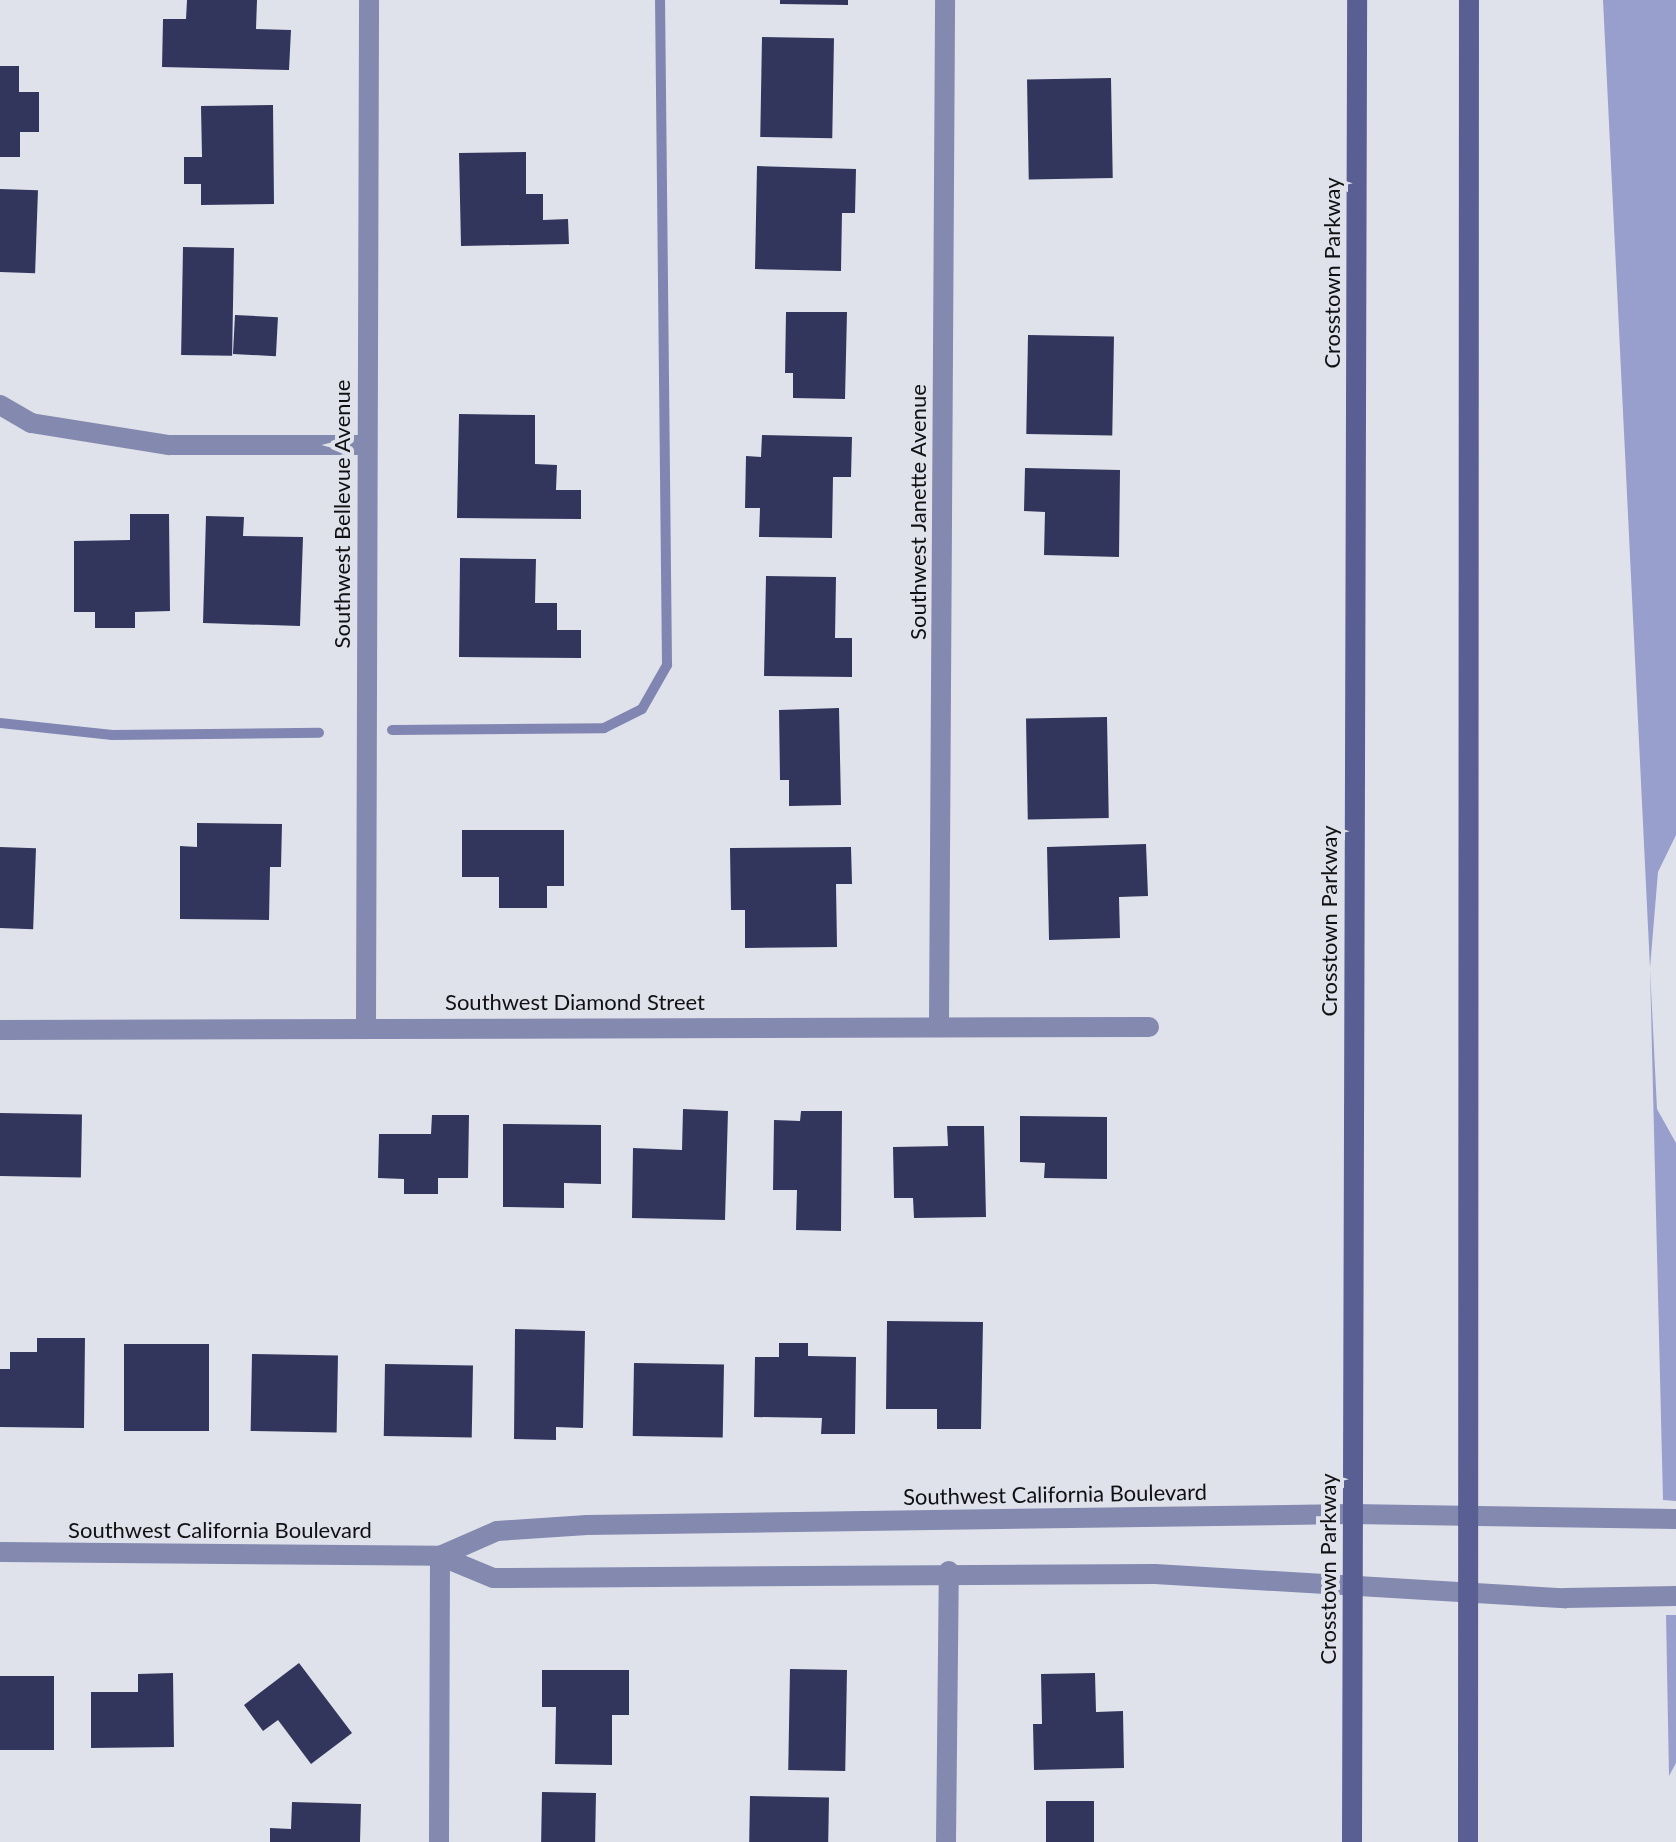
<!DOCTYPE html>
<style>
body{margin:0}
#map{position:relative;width:1676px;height:1842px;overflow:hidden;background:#e0e2eb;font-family:Lato,sans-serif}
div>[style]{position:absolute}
.forest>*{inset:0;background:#999fcc}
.stream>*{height:10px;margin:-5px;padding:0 5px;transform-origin:5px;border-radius:5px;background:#8086b1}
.building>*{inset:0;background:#33365c;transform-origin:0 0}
.minor>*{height:20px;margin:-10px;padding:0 10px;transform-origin:10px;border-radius:10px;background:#8489af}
.tertiary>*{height:20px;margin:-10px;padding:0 10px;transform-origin:10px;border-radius:10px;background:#8489af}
.secondary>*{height:20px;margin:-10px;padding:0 10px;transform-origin:10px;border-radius:10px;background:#595e93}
span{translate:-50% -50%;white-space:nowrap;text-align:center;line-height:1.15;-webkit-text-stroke:8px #e0e2eb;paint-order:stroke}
.street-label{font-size:22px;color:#111114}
</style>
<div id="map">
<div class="forest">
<i style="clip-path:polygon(1603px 0,1676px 0,1676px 835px,1658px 872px,1650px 968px,1657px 1109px,1676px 1143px,1676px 1501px,1663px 1500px,1650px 968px)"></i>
<i style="clip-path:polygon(1666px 1615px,1676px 1615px,1676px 1763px,1669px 1776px)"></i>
</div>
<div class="stream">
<i style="left:0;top:723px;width:113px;rotate:6.1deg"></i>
<i style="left:112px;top:735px;width:207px;rotate:-0.6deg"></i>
<i style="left:392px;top:730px;width:212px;rotate:-0.5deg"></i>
<i style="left:604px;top:728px;width:42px;rotate:-26.6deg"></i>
<i style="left:642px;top:709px;width:51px;rotate:-60.4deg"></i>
<i style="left:667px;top:665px;width:665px;rotate:-90.6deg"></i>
</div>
<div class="building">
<i style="clip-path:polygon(187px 0,257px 0,256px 29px,291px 30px,289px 70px,162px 67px,163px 19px,186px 19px)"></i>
<i style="clip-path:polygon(780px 0,848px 0,848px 5px,780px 4px)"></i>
<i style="left:762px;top:37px;width:72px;height:100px;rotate:1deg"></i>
<i style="clip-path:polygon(0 66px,19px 66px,19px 92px,39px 92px,39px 132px,20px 132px,20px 157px,0 157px)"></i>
<i style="left:1111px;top:78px;width:100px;height:84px;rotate:89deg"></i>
<i style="clip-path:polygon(273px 105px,274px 204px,201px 205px,201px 184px,184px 184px,184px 157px,202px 157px,201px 106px)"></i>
<i style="clip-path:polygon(526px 152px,526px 194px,543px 194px,543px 220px,568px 219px,569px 244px,461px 246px,459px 153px)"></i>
<i style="clip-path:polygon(757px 166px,856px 169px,855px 213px,842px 213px,841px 271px,755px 269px)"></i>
<i style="left:0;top:189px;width:38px;height:83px;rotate:2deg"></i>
<i style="left:183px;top:247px;width:51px;height:108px;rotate:1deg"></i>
<i style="clip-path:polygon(786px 312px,847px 312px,845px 399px,793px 398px,793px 373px,785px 373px)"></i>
<i style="left:235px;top:315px;width:43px;height:39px;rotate:3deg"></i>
<i style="left:1028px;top:335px;width:86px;height:99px;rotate:1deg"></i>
<i style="clip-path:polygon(459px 414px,535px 415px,535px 464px,557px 465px,556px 490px,581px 490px,581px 519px,457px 518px)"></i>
<i style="clip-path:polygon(762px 435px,852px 437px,851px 477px,833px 477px,832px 538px,759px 537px,760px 508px,745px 508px,746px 456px,761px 457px)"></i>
<i style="clip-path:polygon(1025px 468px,1120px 470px,1119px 557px,1044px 555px,1045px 512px,1024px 511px)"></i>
<i style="clip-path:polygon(130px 514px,169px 514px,170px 611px,135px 612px,135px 628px,95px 628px,95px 612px,74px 612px,74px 541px,130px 540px)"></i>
<i style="clip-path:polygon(206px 516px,244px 517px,243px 536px,303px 537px,300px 626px,203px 623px)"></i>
<i style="clip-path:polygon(460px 558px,536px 559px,535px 603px,557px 603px,557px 630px,581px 630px,581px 658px,459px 657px)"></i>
<i style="clip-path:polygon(766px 576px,836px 577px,835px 638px,852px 638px,852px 677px,764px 676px)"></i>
<i style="clip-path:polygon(839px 708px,841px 805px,789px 806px,789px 780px,780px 780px,779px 710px)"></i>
<i style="left:1107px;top:717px;width:101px;height:81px;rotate:89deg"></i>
<i style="clip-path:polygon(197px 823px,282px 824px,281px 867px,270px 867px,269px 920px,180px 919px,180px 846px,197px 847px)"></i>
<i style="clip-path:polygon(462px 830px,564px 830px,564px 886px,547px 886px,547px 908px,499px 908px,499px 877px,462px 877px)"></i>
<i style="clip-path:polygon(1146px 844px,1148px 896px,1119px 897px,1120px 938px,1049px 940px,1047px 847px)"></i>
<i style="left:0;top:847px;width:36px;height:81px;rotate:2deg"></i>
<i style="clip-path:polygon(851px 847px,852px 884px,836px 884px,837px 947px,745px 948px,745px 910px,731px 910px,730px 848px)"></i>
<i style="clip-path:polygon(683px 1109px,728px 1111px,725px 1220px,632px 1218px,633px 1148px,682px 1150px)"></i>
<i style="clip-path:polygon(801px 1111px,842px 1111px,841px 1231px,796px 1230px,797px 1190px,773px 1190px,774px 1120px,800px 1121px)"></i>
<i style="left:0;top:1113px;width:82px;height:63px;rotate:1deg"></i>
<i style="clip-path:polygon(432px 1115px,469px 1115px,468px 1178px,438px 1178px,438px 1194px,404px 1194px,404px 1179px,378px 1178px,379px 1134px,431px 1134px)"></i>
<i style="clip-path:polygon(1020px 1116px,1107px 1117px,1107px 1179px,1044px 1178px,1045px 1163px,1020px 1162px)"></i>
<i style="clip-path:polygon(503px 1124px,601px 1125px,601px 1184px,564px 1183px,564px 1208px,503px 1207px)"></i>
<i style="clip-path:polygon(947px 1126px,984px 1126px,986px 1217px,914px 1218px,913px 1198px,894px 1198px,893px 1147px,948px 1146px)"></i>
<i style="clip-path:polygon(887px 1321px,983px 1322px,981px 1429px,937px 1429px,937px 1409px,886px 1409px)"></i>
<i style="clip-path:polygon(515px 1329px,585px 1331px,583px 1428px,556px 1427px,556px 1440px,514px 1439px)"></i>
<i style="clip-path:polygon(37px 1338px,85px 1338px,84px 1428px,0 1427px,0 1369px,10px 1369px,10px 1352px,37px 1352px)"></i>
<i style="clip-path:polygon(779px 1343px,808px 1343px,808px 1356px,856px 1357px,855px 1434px,821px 1434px,822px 1418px,754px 1417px,755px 1357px,779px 1357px)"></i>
<i style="left:124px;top:1344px;width:85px;height:87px"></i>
<i style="left:252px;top:1354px;width:86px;height:77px;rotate:1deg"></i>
<i style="left:634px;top:1363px;width:90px;height:73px;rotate:1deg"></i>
<i style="left:385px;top:1364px;width:88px;height:72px;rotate:1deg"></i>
<i style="clip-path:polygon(299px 1663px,352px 1733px,311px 1764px,278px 1720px,263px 1731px,244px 1705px)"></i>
<i style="left:790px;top:1669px;width:57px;height:101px;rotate:1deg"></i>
<i style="clip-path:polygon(542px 1670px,629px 1670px,629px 1715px,612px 1715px,612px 1765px,555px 1764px,556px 1707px,542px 1707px)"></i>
<i style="clip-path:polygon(173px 1673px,174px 1747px,91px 1748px,91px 1692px,138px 1692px,138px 1674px)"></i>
<i style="clip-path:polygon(1095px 1673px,1096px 1712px,1123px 1711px,1124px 1768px,1034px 1770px,1033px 1724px,1042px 1724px,1041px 1674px)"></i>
<i style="left:54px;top:1676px;width:74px;height:54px;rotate:90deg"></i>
<i style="left:542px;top:1792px;width:54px;height:50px;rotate:1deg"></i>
<i style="left:750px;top:1796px;width:79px;height:46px;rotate:1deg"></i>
<i style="left:1094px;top:1801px;width:41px;height:48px;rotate:90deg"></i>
<i style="clip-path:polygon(292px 1802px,361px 1804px,360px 1842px,270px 1842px,270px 1828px,291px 1829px)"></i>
</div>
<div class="minor">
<i style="left:0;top:405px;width:36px;rotate:30deg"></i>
<i style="left:31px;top:423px;width:140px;rotate:9.1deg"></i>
<i style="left:169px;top:445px;width:197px"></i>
<i style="left:939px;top:1025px;width:1025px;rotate:-89.66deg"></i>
<i style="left:366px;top:1027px;width:1027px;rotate:-89.83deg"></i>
<i style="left:0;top:1030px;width:1149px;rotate:-0.15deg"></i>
<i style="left:439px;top:1842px;width:286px;rotate:-89.8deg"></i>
<i style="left:946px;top:1842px;width:271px;rotate:-89.4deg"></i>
</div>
<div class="tertiary">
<i style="left:0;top:1552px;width:440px;rotate:0.5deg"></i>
<i style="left:440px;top:1556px;width:57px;rotate:22.5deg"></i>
<i style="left:493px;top:1578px;width:662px;rotate:-0.35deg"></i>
<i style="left:1155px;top:1574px;width:411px;rotate:3.4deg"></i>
<i style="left:1565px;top:1598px;width:111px;rotate:-1deg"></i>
<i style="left:440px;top:1556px;width:62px;rotate:-23.7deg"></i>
<i style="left:497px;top:1531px;width:90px;rotate:-3.8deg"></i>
<i style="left:587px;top:1525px;width:764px;rotate:-0.82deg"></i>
<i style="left:1351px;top:1514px;width:325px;rotate:0.9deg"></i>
</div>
<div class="secondary">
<i style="left:1352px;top:1842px;width:1842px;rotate:-89.84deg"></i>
<i style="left:1468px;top:1842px;width:1842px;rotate:-89.97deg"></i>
</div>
<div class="street-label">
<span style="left:1332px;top:273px;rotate:-90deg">Crosstown Parkway</span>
<span style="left:918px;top:512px;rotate:-90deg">Southwest Janette Avenue</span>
<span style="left:342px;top:514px;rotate:-90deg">Southwest Bellevue Avenue</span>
<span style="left:1329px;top:921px;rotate:-90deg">Crosstown Parkway</span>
<span style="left:575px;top:1002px">Southwest Diamond Street</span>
<span style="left:1055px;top:1494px;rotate:-1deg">Southwest California Boulevard</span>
<span style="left:220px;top:1530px">Southwest California Boulevard</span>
<span style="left:1328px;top:1569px;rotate:-90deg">Crosstown Parkway</span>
</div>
</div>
